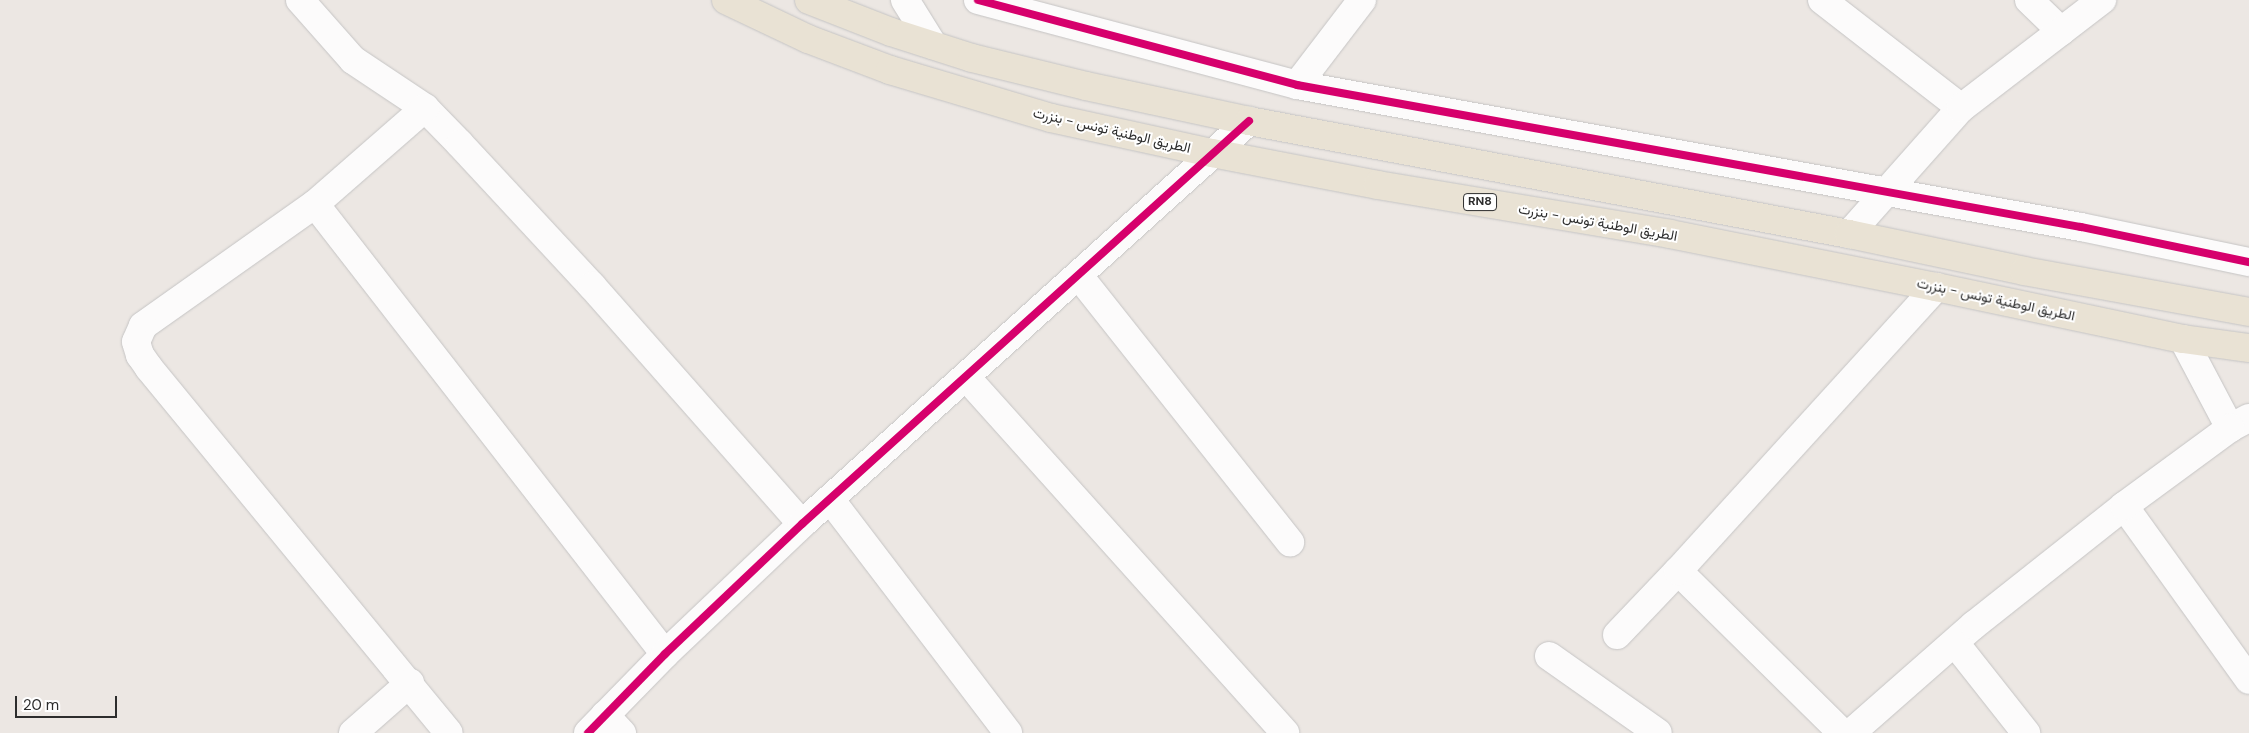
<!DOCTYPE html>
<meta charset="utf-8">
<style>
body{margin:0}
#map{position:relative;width:2249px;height:733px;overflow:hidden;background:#ece7e3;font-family:"DM Sans",Vazirmatn,sans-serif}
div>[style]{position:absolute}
.roads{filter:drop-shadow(0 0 1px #c5c4c4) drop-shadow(0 0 1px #c5c4c4)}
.street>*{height:28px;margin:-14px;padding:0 14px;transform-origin:14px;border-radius:14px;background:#fcfbfb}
.primary>*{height:28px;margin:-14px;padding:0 14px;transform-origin:14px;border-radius:14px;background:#e9e2d4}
.cycleway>*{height:8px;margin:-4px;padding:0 4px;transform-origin:4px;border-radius:4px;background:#d6006c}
span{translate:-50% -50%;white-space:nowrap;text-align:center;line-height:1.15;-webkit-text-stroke:4px #fff;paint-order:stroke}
.shield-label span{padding:1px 4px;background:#fff;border:1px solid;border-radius:4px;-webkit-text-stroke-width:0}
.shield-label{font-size:12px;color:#2d2d2d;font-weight:700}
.street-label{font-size:14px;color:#2d2d2d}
.scale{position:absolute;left:15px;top:696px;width:102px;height:22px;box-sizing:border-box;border:2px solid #2d2d2d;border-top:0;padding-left:6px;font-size:15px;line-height:18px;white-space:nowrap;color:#2d2d2d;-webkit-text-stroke:4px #fff;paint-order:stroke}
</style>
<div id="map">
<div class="roads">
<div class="street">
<i style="left:300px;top:0;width:80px;rotate:48.5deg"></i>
<i style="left:353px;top:60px;width:87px;rotate:33.7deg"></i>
<i style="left:425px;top:108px;width:50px;rotate:45.8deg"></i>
<i style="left:460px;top:144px;width:194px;rotate:47.1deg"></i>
<i style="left:592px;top:286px;width:317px;rotate:48.6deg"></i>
<i style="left:905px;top:0;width:53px;rotate:58.1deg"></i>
<i style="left:978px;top:0;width:330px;rotate:14.9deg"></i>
<i style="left:1297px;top:85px;width:797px;rotate:10.27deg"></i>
<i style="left:2081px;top:227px;width:172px;rotate:11.8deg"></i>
<i style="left:1822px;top:0;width:176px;rotate:37.8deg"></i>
<i style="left:2029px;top:0;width:45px;rotate:44.1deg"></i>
<i style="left:1297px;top:85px;width:107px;rotate:-52.6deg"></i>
<i style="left:425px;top:108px;width:146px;rotate:138.9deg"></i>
<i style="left:315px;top:204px;width:211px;rotate:144.7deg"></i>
<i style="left:143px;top:326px;width:17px;rotate:114deg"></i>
<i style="left:136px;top:342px;width:14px;rotate:73deg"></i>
<i style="left:140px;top:355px;width:16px;rotate:55deg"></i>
<i style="left:149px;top:368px;width:472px;rotate:50.6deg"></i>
<i style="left:315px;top:204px;width:570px;rotate:52.13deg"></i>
<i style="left:1849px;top:234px;width:169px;rotate:-48.4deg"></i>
<i style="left:1961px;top:108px;width:178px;rotate:-37.5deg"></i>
<i style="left:1079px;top:276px;width:340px;rotate:51.6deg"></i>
<i style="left:2183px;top:339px;width:101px;rotate:62.2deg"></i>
<i style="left:2230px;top:428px;width:21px;rotate:-28deg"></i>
<i style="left:966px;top:377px;width:478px;rotate:48.1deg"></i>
<i style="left:830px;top:499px;width:294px;rotate:52.7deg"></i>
<i style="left:2124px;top:506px;width:214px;rotate:54.3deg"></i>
<i style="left:1678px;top:571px;width:231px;rotate:44.6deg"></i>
<i style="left:1617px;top:635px;width:88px;rotate:-46.4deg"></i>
<i style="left:1678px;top:571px;width:384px;rotate:-47.7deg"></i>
<i style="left:1955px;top:643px;width:115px;rotate:51.7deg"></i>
<i style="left:1549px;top:656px;width:133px;rotate:35.2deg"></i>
<i style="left:605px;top:715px;width:25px;rotate:47deg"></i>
<i style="left:353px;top:733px;width:76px;rotate:-41.3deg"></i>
<i style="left:588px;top:733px;width:110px;rotate:-45.7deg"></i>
<i style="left:665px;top:654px;width:189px;rotate:-43.5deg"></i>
<i style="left:802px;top:524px;width:602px;rotate:-42.04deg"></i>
<i style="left:1851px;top:733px;width:164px;rotate:-41.3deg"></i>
<i style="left:1974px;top:625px;width:191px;rotate:-38.4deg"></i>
<i style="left:2124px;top:506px;width:132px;rotate:-36.3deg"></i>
</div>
<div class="primary">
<i style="left:726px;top:0;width:91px;rotate:25.4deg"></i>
<i style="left:808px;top:39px;width:88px;rotate:20.7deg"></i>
<i style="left:890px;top:70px;width:168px;rotate:16.6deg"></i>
<i style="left:1051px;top:118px;width:165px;rotate:12.3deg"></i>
<i style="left:1212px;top:153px;width:169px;rotate:10.9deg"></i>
<i style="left:1378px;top:185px;width:296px;rotate:9.5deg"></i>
<i style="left:1670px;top:234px;width:271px;rotate:11.3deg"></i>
<i style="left:1936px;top:287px;width:252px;rotate:11.9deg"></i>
<i style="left:2183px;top:339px;width:67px;rotate:7.8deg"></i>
<i style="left:809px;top:0;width:88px;rotate:21.3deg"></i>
<i style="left:891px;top:32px;width:85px;rotate:17.8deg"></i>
<i style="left:972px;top:58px;width:117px;rotate:13.8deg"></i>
<i style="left:1086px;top:86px;width:167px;rotate:12.1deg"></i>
<i style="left:1249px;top:121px;width:611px;rotate:10.67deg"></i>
<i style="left:1849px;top:234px;width:179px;rotate:11.9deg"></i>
<i style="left:2024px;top:271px;width:229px;rotate:10.3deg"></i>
</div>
</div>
<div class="cycleway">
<i style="left:978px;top:0;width:330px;rotate:14.9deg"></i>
<i style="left:1297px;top:85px;width:797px;rotate:10.27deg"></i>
<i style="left:2081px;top:227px;width:172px;rotate:11.8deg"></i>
<i style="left:588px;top:733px;width:110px;rotate:-45.7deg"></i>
<i style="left:665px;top:654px;width:189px;rotate:-43.5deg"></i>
<i style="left:802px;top:524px;width:602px;rotate:-42.04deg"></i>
</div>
<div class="shield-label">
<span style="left:1480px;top:202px">RN8</span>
</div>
<div class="street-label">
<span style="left:1112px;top:130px;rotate:13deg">الطريق الوطنية تونس - بنزرت</span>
<span style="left:1598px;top:222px;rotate:10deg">الطريق الوطنية تونس - بنزرت</span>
<span style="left:1996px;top:299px;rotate:12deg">الطريق الوطنية تونس - بنزرت</span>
</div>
<div class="scale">20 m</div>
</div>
